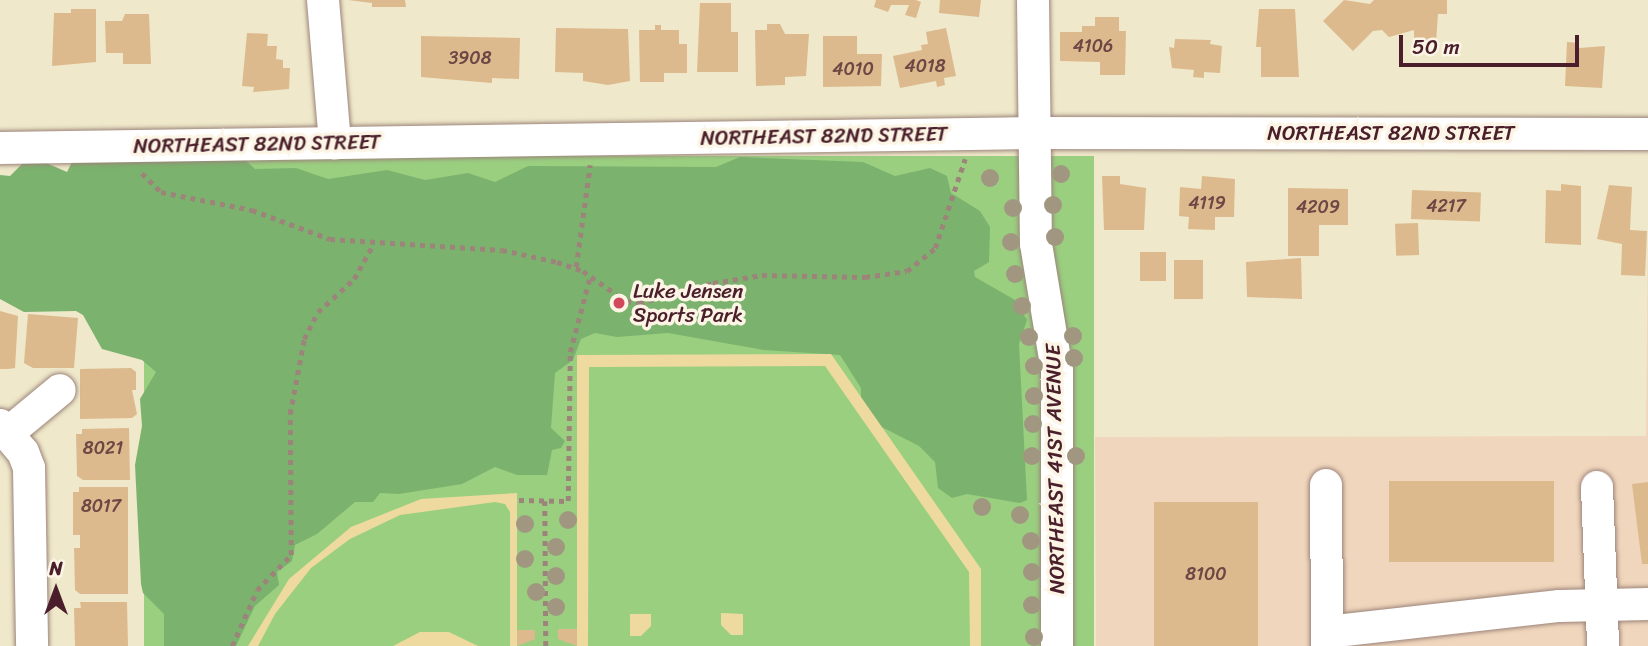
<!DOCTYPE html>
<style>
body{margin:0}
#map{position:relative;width:1648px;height:646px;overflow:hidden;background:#efe8ca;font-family:Sriracha,sans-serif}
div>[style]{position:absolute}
.built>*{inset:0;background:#f0d6bc}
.green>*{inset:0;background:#9acf80;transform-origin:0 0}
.forest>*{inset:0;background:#7bb26e}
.sand>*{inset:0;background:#eeda9e}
.building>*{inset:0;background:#dcba8e;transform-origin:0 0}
.path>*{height:4.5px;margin-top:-2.25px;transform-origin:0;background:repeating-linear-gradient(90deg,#9c847a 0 5px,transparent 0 10px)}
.roads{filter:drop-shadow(0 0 2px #9c847a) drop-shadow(0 0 2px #9c847a)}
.minor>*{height:32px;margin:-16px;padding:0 16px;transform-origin:16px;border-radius:16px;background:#fff}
.trees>*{width:18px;height:18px;margin:-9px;border-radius:50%;background:#a19780}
.dots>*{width:19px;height:19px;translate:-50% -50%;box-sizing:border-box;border:4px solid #fcf5e5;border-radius:50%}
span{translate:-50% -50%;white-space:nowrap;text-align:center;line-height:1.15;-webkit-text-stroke:7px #fcf5e5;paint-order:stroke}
.number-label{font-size:18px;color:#6e4644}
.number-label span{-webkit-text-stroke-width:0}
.street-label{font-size:21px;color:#4a1f2b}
.poi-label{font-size:21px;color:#4a1f2b}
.left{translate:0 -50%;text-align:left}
.north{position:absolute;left:21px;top:555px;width:70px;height:70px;-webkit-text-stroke:5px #fcf5e5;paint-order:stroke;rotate:0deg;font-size:19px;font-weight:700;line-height:28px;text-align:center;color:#4a1f2b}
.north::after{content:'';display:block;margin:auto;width:24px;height:32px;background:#4a1f2b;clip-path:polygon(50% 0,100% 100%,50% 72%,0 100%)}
.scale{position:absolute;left:1399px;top:35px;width:180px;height:32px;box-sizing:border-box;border:4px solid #4a1f2b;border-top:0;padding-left:9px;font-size:21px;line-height:24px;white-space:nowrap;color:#4a1f2b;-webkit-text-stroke:5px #fcf5e5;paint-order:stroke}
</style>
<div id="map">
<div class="built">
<i style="clip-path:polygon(1648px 241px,1648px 646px,1096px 646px,1095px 437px,1646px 436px)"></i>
</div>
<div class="green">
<i style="left:1094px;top:156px;width:490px;height:950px;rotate:90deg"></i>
</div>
<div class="forest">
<i style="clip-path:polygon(740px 157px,863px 162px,895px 176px,930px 168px,947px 176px,951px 193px,980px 211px,990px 227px,989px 262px,974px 271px,975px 277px,1015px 300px,1027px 320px,1019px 344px,1027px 500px,1020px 503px,967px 494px,952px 498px,938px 488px,935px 462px,919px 446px,872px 422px,861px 403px,861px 388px,840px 355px,764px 350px,668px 333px,617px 337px,595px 333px,581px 339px,573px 360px,555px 373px,551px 428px,565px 441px,561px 448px,552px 450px,547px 475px,517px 475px,495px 467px,462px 484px,399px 494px,380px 493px,373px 502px,355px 502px,317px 534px,295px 545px,292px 561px,277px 572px,279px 585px,255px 606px,236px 646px,164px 646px,164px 614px,143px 593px,141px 584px,135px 465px,142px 426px,140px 399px,156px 372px,142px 360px,102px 349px,83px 315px,76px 311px,24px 312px,0 299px,0 175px,10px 176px,24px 162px,44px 162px,67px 172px,73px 160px,243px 158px,255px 169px,296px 168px,328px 179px,387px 170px,425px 180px,468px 173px,495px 182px,528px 166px,716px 167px)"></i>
</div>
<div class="sand">
<i style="clip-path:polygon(831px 354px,981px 569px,981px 646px,970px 646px,969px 572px,825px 366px,589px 367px,588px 646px,577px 646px,577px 355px)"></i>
<i style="clip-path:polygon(517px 493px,517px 646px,510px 646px,510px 512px,505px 504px,495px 502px,400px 515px,350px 539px,311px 568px,275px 614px,258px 646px,248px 646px,289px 579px,351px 527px,421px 499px)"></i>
<i style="clip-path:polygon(721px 613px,743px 614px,743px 635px,731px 635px,721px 625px)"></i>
<i style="clip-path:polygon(630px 614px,651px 614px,651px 626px,641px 636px,630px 636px)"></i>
<i style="clip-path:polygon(420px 632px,449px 632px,478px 646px,393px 646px)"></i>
</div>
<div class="building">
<i style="clip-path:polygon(348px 0,405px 0,406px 7px,372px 7px,372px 3px)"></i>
<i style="clip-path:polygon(876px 0,916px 0,921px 2px,916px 18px,905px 15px,909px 5px,891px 5px,888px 12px,874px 7px)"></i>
<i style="clip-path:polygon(940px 0,981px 0,979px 17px,939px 13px)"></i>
<i style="clip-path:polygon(1344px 0,1370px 4px,1374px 0,1447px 0,1447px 14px,1438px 14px,1436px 42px,1414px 42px,1414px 30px,1389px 37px,1382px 30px,1373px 31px,1353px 51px,1323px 21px)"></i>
<i style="clip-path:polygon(700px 3px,731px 3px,731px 32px,738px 32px,738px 72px,697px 72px)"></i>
<i style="clip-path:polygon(71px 9px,96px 9px,96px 62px,52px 66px,54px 13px,71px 13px)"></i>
<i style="clip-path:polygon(1259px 9px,1295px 9px,1299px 77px,1261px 77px,1261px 47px,1256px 47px)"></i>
<i style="clip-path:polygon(125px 14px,149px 14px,151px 64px,123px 64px,123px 53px,106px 53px,105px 21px,122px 21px)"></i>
<i style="clip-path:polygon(1095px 17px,1119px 17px,1119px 31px,1126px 31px,1125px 75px,1100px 75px,1100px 62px,1060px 61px,1060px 32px,1082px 32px,1082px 26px,1095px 26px)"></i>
<i style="clip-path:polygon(767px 24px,780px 24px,785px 34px,809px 34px,806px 76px,785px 77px,785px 85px,756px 86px,755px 30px,767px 30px)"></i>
<i style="clip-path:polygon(655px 25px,661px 25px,661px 30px,679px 30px,679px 44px,687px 44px,687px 73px,664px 73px,664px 82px,640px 82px,639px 30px,655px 30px)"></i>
<i style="clip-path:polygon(556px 28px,628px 29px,630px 81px,608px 85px,583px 81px,583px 73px,555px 72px)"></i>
<i style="clip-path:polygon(946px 28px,956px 76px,944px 78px,945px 85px,937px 87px,936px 81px,900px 88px,893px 56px,922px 50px,921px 45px,928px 44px,926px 32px)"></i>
<i style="clip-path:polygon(247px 33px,268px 34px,267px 46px,277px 46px,276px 59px,283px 60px,283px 68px,290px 68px,289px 89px,253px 92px,254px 87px,242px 86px)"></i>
<i style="clip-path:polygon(421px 36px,520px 38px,519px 79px,492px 78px,492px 83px,421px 77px)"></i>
<i style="clip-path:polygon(823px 36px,857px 36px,857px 54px,882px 54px,881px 86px,823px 87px)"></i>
<i style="clip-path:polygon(1175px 39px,1211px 40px,1210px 44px,1222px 46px,1220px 73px,1204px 72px,1204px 78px,1193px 77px,1194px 70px,1172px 68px,1169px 47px,1174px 48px)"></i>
<i style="clip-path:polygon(1567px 42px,1579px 43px,1579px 48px,1605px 46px,1602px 88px,1565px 86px)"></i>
<i style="clip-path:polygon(1102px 176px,1120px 176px,1120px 184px,1146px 188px,1144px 230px,1104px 230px)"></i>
<i style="clip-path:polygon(1202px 176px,1235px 179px,1234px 217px,1215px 217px,1215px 230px,1188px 229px,1189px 217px,1179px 216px,1180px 187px,1201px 189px)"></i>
<i style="clip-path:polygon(1561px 184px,1581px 186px,1581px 245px,1545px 243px,1546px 190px,1561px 191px)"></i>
<i style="clip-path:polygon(1609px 185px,1632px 187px,1630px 230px,1647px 231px,1645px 276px,1621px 275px,1622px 244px,1597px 239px)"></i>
<i style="clip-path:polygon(1288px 188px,1348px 189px,1348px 225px,1319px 225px,1319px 256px,1288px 256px)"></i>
<i style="left:1412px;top:190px;width:69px;height:29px;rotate:2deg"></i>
<i style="left:1418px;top:223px;width:32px;height:23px;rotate:88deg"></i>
<i style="left:1140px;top:252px;width:26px;height:29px"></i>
<i style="clip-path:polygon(1301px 258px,1302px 299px,1247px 297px,1246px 262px)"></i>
<i style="left:1174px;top:260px;width:29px;height:39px"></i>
<i style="clip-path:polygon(0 311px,18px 316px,15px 368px,8px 369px,0 369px)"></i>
<i style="clip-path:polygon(28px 314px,78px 318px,74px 368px,33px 368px,24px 363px)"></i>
<i style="clip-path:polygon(131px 368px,136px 372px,136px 390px,132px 390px,137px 414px,132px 418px,80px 419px,80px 369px)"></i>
<i style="clip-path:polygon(129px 428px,130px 480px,83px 480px,77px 476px,76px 434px,82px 434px,82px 429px)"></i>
<i style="left:1389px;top:481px;width:165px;height:81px"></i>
<i style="clip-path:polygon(1648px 482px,1648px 564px,1642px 564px,1632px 484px)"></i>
<i style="clip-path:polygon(79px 487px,128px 487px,128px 594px,80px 594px,75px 590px,74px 548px,80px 548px,80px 535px,73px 535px,73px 492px,79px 492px)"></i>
<i style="left:1154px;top:502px;width:104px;height:144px"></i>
<i style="clip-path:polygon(80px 602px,127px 602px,128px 646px,75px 646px,74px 608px,81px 608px)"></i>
<i style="clip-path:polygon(558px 629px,577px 629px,577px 646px,558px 639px)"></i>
<i style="clip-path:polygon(517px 630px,535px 630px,535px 639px,517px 646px)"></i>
</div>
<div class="path">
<i style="left:142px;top:173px;width:27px;rotate:45deg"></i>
<i style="left:161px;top:192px;width:93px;rotate:11.2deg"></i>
<i style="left:252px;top:210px;width:83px;rotate:20.4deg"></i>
<i style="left:330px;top:239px;width:172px;rotate:3.7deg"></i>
<i style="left:502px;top:250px;width:56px;rotate:12.3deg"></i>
<i style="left:557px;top:262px;width:28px;rotate:19deg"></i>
<i style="left:583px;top:271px;width:52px;rotate:34.9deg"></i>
<i style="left:626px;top:301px;width:13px;rotate:9deg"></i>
<i style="left:639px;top:303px;width:77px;rotate:-15.1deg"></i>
<i style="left:713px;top:283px;width:50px;rotate:-9.3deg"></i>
<i style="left:762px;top:275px;width:103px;rotate:1.1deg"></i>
<i style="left:865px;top:277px;width:42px;rotate:-8.1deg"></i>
<i style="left:907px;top:271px;width:36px;rotate:-39deg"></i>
<i style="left:935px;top:248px;width:94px;rotate:-71.4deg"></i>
<i style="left:576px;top:267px;width:103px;rotate:-82.2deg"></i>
<i style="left:519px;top:500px;width:49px;rotate:1.2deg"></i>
<i style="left:568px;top:501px;width:149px;rotate:-89.2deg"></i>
<i style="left:570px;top:352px;width:78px;rotate:-75.1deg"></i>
<i style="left:545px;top:501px;width:145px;rotate:89.6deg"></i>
<i style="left:232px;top:646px;width:61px;rotate:-65.9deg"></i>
<i style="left:257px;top:590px;width:49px;rotate:-45.8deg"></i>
<i style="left:291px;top:555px;width:141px;rotate:-90.4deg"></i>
<i style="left:290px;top:414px;width:76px;rotate:-79.4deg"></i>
<i style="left:304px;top:339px;width:30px;rotate:-63deg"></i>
<i style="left:318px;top:312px;width:49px;rotate:-42.5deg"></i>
<i style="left:354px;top:279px;width:38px;rotate:-61deg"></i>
</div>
<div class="roads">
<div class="minor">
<i style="left:323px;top:0;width:144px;rotate:85.2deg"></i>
<i style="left:1033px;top:0;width:244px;rotate:89.3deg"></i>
<i style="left:1036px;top:244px;width:129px;rotate:80.6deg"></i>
<i style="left:1057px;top:371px;width:275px;rotate:90deg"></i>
<i style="left:0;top:148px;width:1033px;rotate:-0.83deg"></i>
<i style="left:1033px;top:133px;width:615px;rotate:0.09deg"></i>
<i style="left:0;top:425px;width:35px;rotate:50deg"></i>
<i style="left:23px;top:452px;width:17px;rotate:69deg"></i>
<i style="left:29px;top:468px;width:178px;rotate:89deg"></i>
<i style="left:8px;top:433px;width:67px;rotate:-39.6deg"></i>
<i style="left:1326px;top:485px;width:161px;rotate:89.6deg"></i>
<i style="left:1597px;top:487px;width:159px;rotate:87.8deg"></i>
<i style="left:1327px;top:632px;width:234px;rotate:-6.4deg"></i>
<i style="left:1560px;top:606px;width:88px;rotate:-1.3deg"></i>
</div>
</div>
<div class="trees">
<i style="left:1061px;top:174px"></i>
<i style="left:990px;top:178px"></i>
<i style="left:1053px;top:205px"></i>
<i style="left:1013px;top:208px"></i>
<i style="left:1055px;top:237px"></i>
<i style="left:1011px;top:242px"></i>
<i style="left:1015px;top:274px"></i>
<i style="left:1022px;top:306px"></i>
<i style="left:1073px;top:336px"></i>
<i style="left:1029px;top:337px"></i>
<i style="left:1074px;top:358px"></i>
<i style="left:1034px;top:366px"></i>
<i style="left:1034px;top:396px"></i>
<i style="left:1033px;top:424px"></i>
<i style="left:1032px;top:456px"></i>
<i style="left:1076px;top:456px"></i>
<i style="left:982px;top:507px"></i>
<i style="left:1020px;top:515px"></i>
<i style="left:568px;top:520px"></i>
<i style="left:525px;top:524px"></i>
<i style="left:1031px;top:541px"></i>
<i style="left:556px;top:547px"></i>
<i style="left:525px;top:559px"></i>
<i style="left:1032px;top:572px"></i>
<i style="left:556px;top:576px"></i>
<i style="left:536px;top:592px"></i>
<i style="left:1032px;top:605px"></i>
<i style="left:556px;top:607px"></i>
<i style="left:1034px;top:637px"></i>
</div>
<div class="dots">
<i style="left:619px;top:303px;background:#d1495b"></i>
</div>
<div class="number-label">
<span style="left:1093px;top:46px">4106</span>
<span style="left:470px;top:58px">3908</span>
<span style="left:925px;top:66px">4018</span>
<span style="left:853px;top:69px">4010</span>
<span style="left:1207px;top:203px">4119</span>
<span style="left:1446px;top:206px">4217</span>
<span style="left:1318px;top:207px">4209</span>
<span style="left:103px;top:448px">8021</span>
<span style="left:101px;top:506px">8017</span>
<span style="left:1206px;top:574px">8100</span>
</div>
<div class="street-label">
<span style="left:1391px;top:133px">NORTHEAST 82ND STREET</span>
<span style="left:824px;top:136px;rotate:-1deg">NORTHEAST 82ND STREET</span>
<span style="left:257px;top:144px;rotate:-1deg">NORTHEAST 82ND STREET</span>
<span style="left:1055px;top:469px;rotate:-91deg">NORTHEAST 41ST AVENUE</span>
</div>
<div class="poi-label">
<span class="left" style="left:633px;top:303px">Luke Jensen<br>Sports Park</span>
</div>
<div class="north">N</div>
<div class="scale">50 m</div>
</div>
